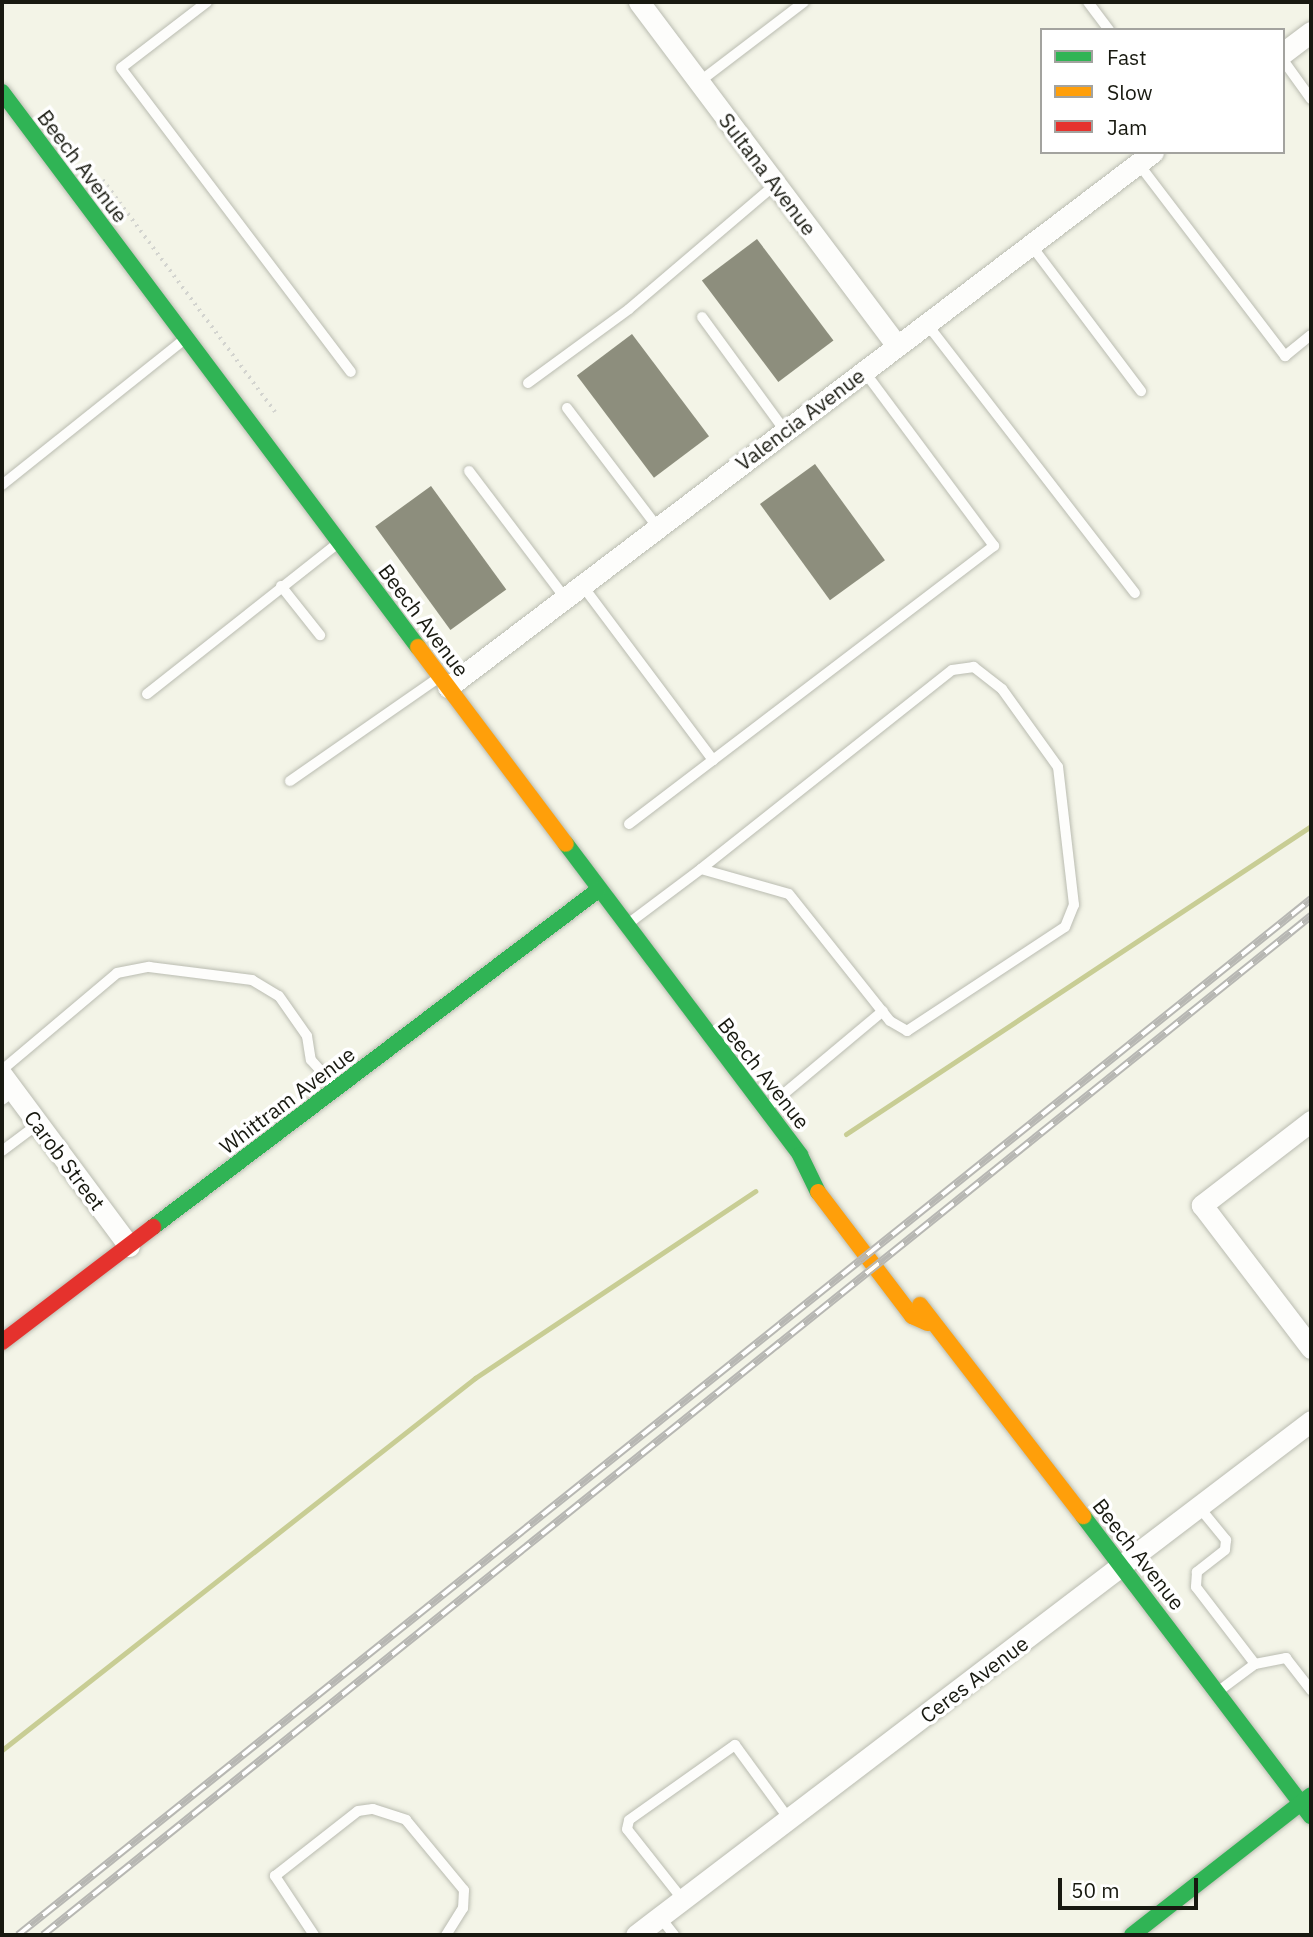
<!DOCTYPE html>
<style>
body{margin:0}
#map{position:relative;width:1313px;height:1937px;overflow:hidden;background:#f3f4e7;font-family:"IBM Plex Sans",sans-serif}
div>[style]{position:absolute}
.stream>*{height:5px;margin:-2.5px;padding:0 2.5px;transform-origin:2.5px;border-radius:2.5px;background:#c8cd94}
.building>*{inset:0;background:#8d8e7d;transform-origin:0 0}
.path>*{height:3.5px;margin-top:-1.75px;transform-origin:0;background:repeating-linear-gradient(90deg,#d3d4cf 0 2px,transparent 0 7px)}
.roads{filter:drop-shadow(0 0 2px #babcb1) drop-shadow(0 0 2px #babcb1)}
.lane>*{height:10px;margin:-5px;padding:0 5px;transform-origin:5px;border-radius:5px;background:#fdfdfb}
.street>*{height:21px;margin:-10.5px;padding:0 10.5px;transform-origin:10.5px;border-radius:10.5px;background:#fdfdfb}
.fast>*{height:16px;margin:-8px;padding:0 8px;transform-origin:8px;border-radius:8px;background:#30b455}
.slow>*{height:16px;margin:-8px;padding:0 8px;transform-origin:8px;border-radius:8px;background:#ff9f0a}
.jam>*{height:16px;margin:-8px;padding:0 8px;transform-origin:8px;border-radius:8px;background:#e5322d}
.rail>*{height:8px;margin-top:-4px;transform-origin:0;background:repeating-linear-gradient(90deg,#fff 0 16px,#b7b7b3 0 32px);box-sizing:border-box;border-block:2px solid #b7b7b3}
span{translate:-50% -50%;white-space:nowrap;text-align:center;line-height:1.15;-webkit-text-stroke:7px #fff;paint-order:stroke}
.street-label{font-size:21px;color:#181910}
.frame{position:absolute;inset:0;border:4px solid #181910;pointer-events:none}
.legend{position:absolute;left:1040px;top:28px;width:245px;height:126px;box-sizing:border-box;background:#fff;border:2px solid #a3a39f;margin:0;padding:9px 12px;list-style:none;font-size:21px;color:#181910}
.legend li{display:flex;align-items:center;gap:14px;height:35px}
.legend b{width:35px;border:2px solid #a3a39f}
.scale{position:absolute;left:1058px;top:1878px;width:140px;height:32px;box-sizing:border-box;border:4px solid #181910;border-top:0;padding-left:9px;font-size:21px;line-height:24px;white-space:nowrap;color:#181910;-webkit-text-stroke:5px #fff;paint-order:stroke}
</style>
<div id="map">
<div class="stream">
<i style="left:846px;top:1134px;width:558px;rotate:-33.52deg"></i>
<i style="left:2px;top:1750px;width:602px;rotate:-38.18deg"></i>
<i style="left:475px;top:1378px;width:337px;rotate:-33.7deg"></i>
</div>
<div class="building">
<i style="left:757px;top:239px;width:127px;height:69px;rotate:53deg"></i>
<i style="left:632px;top:334px;width:128px;height:69px;rotate:53deg"></i>
<i style="left:815px;top:464px;width:119px;height:68px;rotate:54deg"></i>
<i style="left:431px;top:486px;width:128px;height:69px;rotate:54deg"></i>
</div>
<div class="path">
<i style="left:103px;top:180px;width:289px;rotate:53.4deg"></i>
</div>
<div class="roads">
<div class="lane">
<i style="left:207px;top:2px;width:108px;rotate:142.5deg"></i>
<i style="left:121px;top:68px;width:381px;rotate:52.9deg"></i>
<i style="left:1088px;top:2px;width:35px;rotate:53deg"></i>
<i style="left:1283px;top:60px;width:48px;rotate:54.3deg"></i>
<i style="left:699px;top:82px;width:132px;rotate:-37.3deg"></i>
<i style="left:1138px;top:163px;width:243px;rotate:52.7deg"></i>
<i style="left:1285px;top:356px;width:33px;rotate:-39deg"></i>
<i style="left:1031px;top:245px;width:183px;rotate:53deg"></i>
<i style="left:702px;top:317px;width:141px;rotate:53.9deg"></i>
<i style="left:927px;top:324px;width:340px;rotate:52.3deg"></i>
<i style="left:528px;top:383px;width:125px;rotate:-36.2deg"></i>
<i style="left:629px;top:309px;width:193px;rotate:-40.4deg"></i>
<i style="left:567px;top:408px;width:151px;rotate:52.8deg"></i>
<i style="left:469px;top:471px;width:159px;rotate:52.9deg"></i>
<i style="left:2px;top:485px;width:234px;rotate:-38.6deg"></i>
<i style="left:582px;top:585px;width:219px;rotate:53.2deg"></i>
<i style="left:281px;top:586px;width:63px;rotate:51.5deg"></i>
<i style="left:147px;top:694px;width:242px;rotate:-38.3deg"></i>
<i style="left:290px;top:781px;width:180px;rotate:-34.8deg"></i>
<i style="left:629px;top:824px;width:459px;rotate:-37.3deg"></i>
<i style="left:994px;top:546px;width:218px;rotate:-126.6deg"></i>
<i style="left:629px;top:923px;width:90px;rotate:-36.9deg"></i>
<i style="left:701px;top:869px;width:91px;rotate:15.9deg"></i>
<i style="left:789px;top:894px;width:162px;rotate:51.5deg"></i>
<i style="left:890px;top:1021px;width:20px;rotate:30deg"></i>
<i style="left:907px;top:1031px;width:189px;rotate:-33.4deg"></i>
<i style="left:1065px;top:927px;width:24px;rotate:-68deg"></i>
<i style="left:1074px;top:905px;width:139px;rotate:-96.6deg"></i>
<i style="left:1058px;top:767px;width:96px;rotate:-125.7deg"></i>
<i style="left:1002px;top:689px;width:36px;rotate:-142deg"></i>
<i style="left:974px;top:667px;width:22px;rotate:172deg"></i>
<i style="left:952px;top:670px;width:320px;rotate:141.6deg"></i>
<i style="left:2px;top:1070px;width:150px;rotate:-40.1deg"></i>
<i style="left:117px;top:973px;width:33px;rotate:-11deg"></i>
<i style="left:149px;top:967px;width:104px;rotate:7.2deg"></i>
<i style="left:252px;top:980px;width:31px;rotate:31deg"></i>
<i style="left:279px;top:996px;width:49px;rotate:55deg"></i>
<i style="left:307px;top:1036px;width:24px;rotate:81deg"></i>
<i style="left:311px;top:1060px;width:36px;rotate:48deg"></i>
<i style="left:2px;top:1100px;width:15px;rotate:-37deg"></i>
<i style="left:767px;top:1108px;width:151px;rotate:-39.9deg"></i>
<i style="left:2px;top:1151px;width:45px;rotate:-36.9deg"></i>
<i style="left:1199px;top:1507px;width:43px;rotate:50.7deg"></i>
<i style="left:1226px;top:1540px;width:10px;rotate:96deg"></i>
<i style="left:1225px;top:1550px;width:36px;rotate:142deg"></i>
<i style="left:1197px;top:1572px;width:15px;rotate:94deg"></i>
<i style="left:1196px;top:1587px;width:97px;rotate:52.5deg"></i>
<i style="left:1220px;top:1690px;width:44px;rotate:-36.6deg"></i>
<i style="left:1255px;top:1664px;width:32px;rotate:-11deg"></i>
<i style="left:1286px;top:1658px;width:41px;rotate:52deg"></i>
<i style="left:683px;top:1900px;width:90px;rotate:-128.3deg"></i>
<i style="left:627px;top:1829px;width:9px;rotate:-77deg"></i>
<i style="left:629px;top:1820px;width:130px;rotate:-35.3deg"></i>
<i style="left:735px;top:1745px;width:92px;rotate:53.9deg"></i>
<i style="left:660px;top:1917px;width:23px;rotate:52deg"></i>
<i style="left:314px;top:1935px;width:71px;rotate:-123.5deg"></i>
<i style="left:275px;top:1876px;width:105px;rotate:-38.1deg"></i>
<i style="left:358px;top:1811px;width:15px;rotate:-8deg"></i>
<i style="left:373px;top:1809px;width:35px;rotate:18deg"></i>
<i style="left:406px;top:1820px;width:91px;rotate:50.4deg"></i>
<i style="left:464px;top:1890px;width:18px;rotate:93deg"></i>
<i style="left:463px;top:1908px;width:32px;rotate:122deg"></i>
</div>
<div class="street">
<i style="left:639px;top:2px;width:430px;rotate:53.1deg"></i>
<i style="left:1283px;top:53px;width:35px;rotate:-37deg"></i>
<i style="left:448px;top:687px;width:885px;rotate:-37.19deg"></i>
<i style="left:2px;top:1075px;width:213px;rotate:53.4deg"></i>
<i style="left:1311px;top:1121px;width:138px;rotate:142.4deg"></i>
<i style="left:1202px;top:1205px;width:180px;rotate:52.7deg"></i>
<i style="left:636px;top:1935px;width:848px;rotate:-37.29deg"></i>
</div>
<div class="fast">
<i style="left:2px;top:92px;width:694px;rotate:53.15deg"></i>
<i style="left:566px;top:844px;width:389px;rotate:53deg"></i>
<i style="left:800px;top:1155px;width:41px;rotate:64.1deg"></i>
<i style="left:153px;top:1227px;width:557px;rotate:-37.12deg"></i>
<i style="left:1083px;top:1516px;width:377px;rotate:52.8deg"></i>
<i style="left:1132px;top:1935px;width:227px;rotate:-38deg"></i>
</div>
<div class="slow">
<i style="left:418px;top:647px;width:246px;rotate:53.1deg"></i>
<i style="left:818px;top:1192px;width:156px;rotate:52.8deg"></i>
<i style="left:912px;top:1316px;width:17px;rotate:24deg"></i>
<i style="left:920px;top:1305px;width:267px;rotate:52.3deg"></i>
</div>
<div class="jam">
<i style="left:2px;top:1342px;width:190px;rotate:-37.3deg"></i>
</div>
</div>
<div class="rail">
<i style="left:18px;top:1935px;width:1657px;rotate:-38.7deg"></i>
<i style="left:43px;top:1935px;width:1627px;rotate:-38.79deg"></i>
</div>
<div class="street-label">
<span style="left:83px;top:166px;rotate:53deg">Beech Avenue</span>
<span style="left:768px;top:174px;rotate:53deg">Sultana Avenue</span>
<span style="left:800px;top:419px;rotate:-37deg">Valencia Avenue</span>
<span style="left:424px;top:620px;rotate:53deg">Beech Avenue</span>
<span style="left:764px;top:1073px;rotate:52deg">Beech Avenue</span>
<span style="left:287px;top:1100px;rotate:-37deg">Whittram Avenue</span>
<span style="left:65px;top:1160px;rotate:53deg">Carob Street</span>
<span style="left:1139px;top:1554px;rotate:52deg">Beech Avenue</span>
<span style="left:974px;top:1679px;rotate:-37deg">Ceres Avenue</span>
</div>
<div class="frame"></div>
<ul class="legend">
<li><b style="height:9px;background:#30b455"></b>Fast</li>
<li><b style="height:9px;background:#ff9f0a"></b>Slow</li>
<li><b style="height:9px;background:#e5322d"></b>Jam</li>
</ul>
<div class="scale">50 m</div>
</div>
